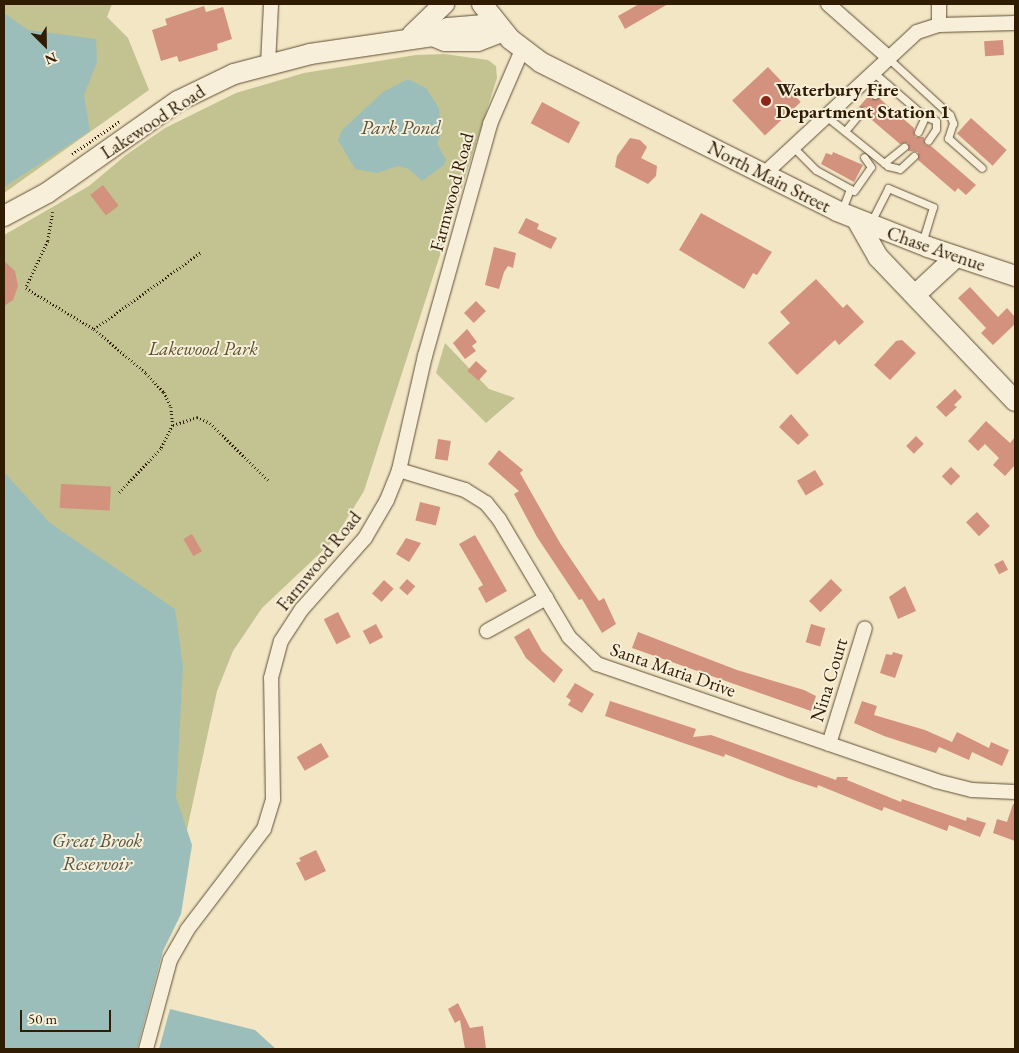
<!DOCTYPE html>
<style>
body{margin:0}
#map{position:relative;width:1019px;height:1053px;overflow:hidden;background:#f2e6c5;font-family:"EB Garamond",serif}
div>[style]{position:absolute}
.green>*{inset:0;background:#c2c390}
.water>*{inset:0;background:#9cbebb}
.building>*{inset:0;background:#d3927e;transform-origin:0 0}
.path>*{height:2.5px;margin-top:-1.25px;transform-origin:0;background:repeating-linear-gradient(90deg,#301c03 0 1px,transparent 0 3.5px)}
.roads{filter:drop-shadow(0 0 1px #604e34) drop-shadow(0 0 1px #604e34)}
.lane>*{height:7px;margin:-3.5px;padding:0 3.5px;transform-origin:3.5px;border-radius:3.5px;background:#f7efd9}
.street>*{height:14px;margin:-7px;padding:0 7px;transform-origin:7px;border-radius:7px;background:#f7efd9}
.secondary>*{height:20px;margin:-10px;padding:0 10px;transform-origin:10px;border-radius:10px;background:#f7efd9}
.dots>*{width:14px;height:14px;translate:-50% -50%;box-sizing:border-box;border:2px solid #f7efd9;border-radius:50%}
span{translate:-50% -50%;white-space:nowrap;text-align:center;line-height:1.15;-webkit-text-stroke:4px #f7efd9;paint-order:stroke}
.poi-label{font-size:19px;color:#301c03;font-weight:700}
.left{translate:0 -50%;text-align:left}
.street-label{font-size:19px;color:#301c03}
.park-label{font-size:19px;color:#5c4e2d;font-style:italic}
.water-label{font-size:20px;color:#565543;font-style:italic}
.frame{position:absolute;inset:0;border:5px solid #301c03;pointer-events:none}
.north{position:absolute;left:20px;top:20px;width:50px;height:50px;-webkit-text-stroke:4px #f7efd9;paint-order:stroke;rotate:157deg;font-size:14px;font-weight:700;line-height:20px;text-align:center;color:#301c03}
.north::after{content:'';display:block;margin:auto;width:18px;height:22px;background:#301c03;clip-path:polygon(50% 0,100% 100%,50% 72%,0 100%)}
.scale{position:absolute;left:20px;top:1010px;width:91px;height:22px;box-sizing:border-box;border:2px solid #301c03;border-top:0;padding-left:6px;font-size:15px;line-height:18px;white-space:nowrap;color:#301c03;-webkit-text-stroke:4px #f7efd9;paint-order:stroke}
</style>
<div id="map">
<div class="green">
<i style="clip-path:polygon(4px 4px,112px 4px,107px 17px,128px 38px,149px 90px,4px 193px)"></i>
<i style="clip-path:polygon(444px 54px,488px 60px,496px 66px,497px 78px,364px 491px,333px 541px,262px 608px,233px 651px,217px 691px,170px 908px,4px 1049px,4px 235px,89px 186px,126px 155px,165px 128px,236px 93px,304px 73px,416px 55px)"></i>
<i style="clip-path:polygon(445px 343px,489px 389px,515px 398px,486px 423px,436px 373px)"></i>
</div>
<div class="water">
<i style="clip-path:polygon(4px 13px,28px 30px,96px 39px,97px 62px,84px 95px,90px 131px,4px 187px)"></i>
<i style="clip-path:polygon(408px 79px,426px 88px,439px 108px,441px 133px,437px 144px,446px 159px,444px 165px,422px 181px,409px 169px,398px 166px,377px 173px,355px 169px,338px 140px,342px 130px,383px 92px)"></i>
<i style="clip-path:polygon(4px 472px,50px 523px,175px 609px,183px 666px,176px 797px,192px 845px,181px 914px,163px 951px,137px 1049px,4px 1049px)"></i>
<i style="clip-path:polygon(170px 1009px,255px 1030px,276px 1049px,159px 1049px)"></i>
</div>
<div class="building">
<i style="clip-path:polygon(639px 4px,668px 4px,625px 29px,618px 16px)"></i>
<i style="clip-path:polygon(204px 6px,206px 12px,223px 7px,232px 39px,217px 44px,218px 50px,179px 62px,177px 56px,161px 61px,152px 30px,167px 25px,165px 19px)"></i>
<i style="left:1003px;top:40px;width:15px;height:19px;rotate:86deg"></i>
<i style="left:768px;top:67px;width:48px;height:49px;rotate:47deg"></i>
<i style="clip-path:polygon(870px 94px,871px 99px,879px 98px,914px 128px,915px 137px,924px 137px,925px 145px,931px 146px,976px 185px,966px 195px,958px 188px,955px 192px,918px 160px,918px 152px,908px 151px,908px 143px,900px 144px,866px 115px,866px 107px,859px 107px)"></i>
<i style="left:542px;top:102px;width:43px;height:24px;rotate:28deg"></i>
<i style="left:971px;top:118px;width:48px;height:21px;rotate:42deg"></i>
<i style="clip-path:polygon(630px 138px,640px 140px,647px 147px,641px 158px,657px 166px,656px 176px,648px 184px,615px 167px,617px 156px)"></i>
<i style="clip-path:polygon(833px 152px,863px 165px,854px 182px,821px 164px,826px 153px,832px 155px)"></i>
<i style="left:103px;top:185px;width:26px;height:16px;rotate:53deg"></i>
<i style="clip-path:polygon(701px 213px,772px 252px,757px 275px,753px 273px,744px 289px,679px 250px)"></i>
<i style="clip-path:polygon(526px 218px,539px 224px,537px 229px,557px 238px,551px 249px,518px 233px)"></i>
<i style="clip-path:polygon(494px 247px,516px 253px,513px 268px,508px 266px,504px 272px,499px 289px,485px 285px)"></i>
<i style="clip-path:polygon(4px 261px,15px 271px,18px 286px,13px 300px,4px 306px)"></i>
<i style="clip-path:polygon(816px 279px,843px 308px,847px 304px,864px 322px,839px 345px,835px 340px,797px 375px,768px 343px,790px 323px,780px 312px)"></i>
<i style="clip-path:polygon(970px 287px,998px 317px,1007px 308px,1015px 317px,1015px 324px,993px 345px,981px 333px,986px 328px,958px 298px)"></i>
<i style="left:476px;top:301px;width:14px;height:17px;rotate:45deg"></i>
<i style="clip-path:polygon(467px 329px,477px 342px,472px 346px,476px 351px,465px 359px,453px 343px)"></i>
<i style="clip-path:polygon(902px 340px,916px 353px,890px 380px,874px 365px,896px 341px)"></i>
<i style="left:476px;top:361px;width:15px;height:13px;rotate:42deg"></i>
<i style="clip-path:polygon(955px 389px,962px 397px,954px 405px,957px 407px,946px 417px,936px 407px)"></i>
<i style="clip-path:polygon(791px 414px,809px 435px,798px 445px,779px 427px)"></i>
<i style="clip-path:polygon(986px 421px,1010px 443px,1015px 437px,1015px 465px,1005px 476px,993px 465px,999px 458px,985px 444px,978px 451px,968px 441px)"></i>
<i style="left:916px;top:436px;width:11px;height:14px;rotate:45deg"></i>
<i style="left:438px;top:439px;width:13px;height:20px;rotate:9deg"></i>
<i style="clip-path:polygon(499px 450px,523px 470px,520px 473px,560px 543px,599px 601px,604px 598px,616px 624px,602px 633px,582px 599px,579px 600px,537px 537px,514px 494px,519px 491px,488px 464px)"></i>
<i style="left:951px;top:467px;width:13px;height:13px;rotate:45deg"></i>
<i style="left:815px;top:470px;width:17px;height:21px;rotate:59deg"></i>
<i style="left:61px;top:484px;width:50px;height:24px;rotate:3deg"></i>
<i style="left:420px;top:502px;width:21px;height:19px;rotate:14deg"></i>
<i style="left:977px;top:512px;width:19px;height:15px;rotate:47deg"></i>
<i style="left:192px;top:534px;width:20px;height:10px;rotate:60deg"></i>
<i style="clip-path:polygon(475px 535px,507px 591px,486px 603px,478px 588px,483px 585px,459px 544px)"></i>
<i style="clip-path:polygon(406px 538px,421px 543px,409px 562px,396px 554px)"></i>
<i style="left:1003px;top:560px;width:11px;height:10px;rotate:63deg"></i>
<i style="left:407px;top:579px;width:11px;height:12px;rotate:41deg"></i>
<i style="left:831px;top:579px;width:16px;height:31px;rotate:45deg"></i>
<i style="left:384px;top:580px;width:13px;height:18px;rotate:42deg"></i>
<i style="clip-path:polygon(905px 586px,916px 611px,898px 619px,889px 597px)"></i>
<i style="left:338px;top:612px;width:28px;height:16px;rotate:63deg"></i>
<i style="left:376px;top:624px;width:15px;height:15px;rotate:62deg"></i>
<i style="left:811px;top:624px;width:15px;height:19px;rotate:16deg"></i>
<i style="clip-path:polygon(529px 628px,542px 651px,563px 670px,554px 683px,526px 658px,514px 637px)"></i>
<i style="clip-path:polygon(638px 632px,737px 670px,804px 690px,816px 696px,811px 711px,632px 648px)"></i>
<i style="clip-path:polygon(893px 652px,903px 655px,895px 678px,880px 673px,886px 654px,892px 655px)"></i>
<i style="clip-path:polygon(575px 683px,594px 694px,582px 713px,568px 705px,571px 700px,566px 697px)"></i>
<i style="clip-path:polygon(610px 701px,696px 729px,693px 737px,711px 735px,836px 780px,837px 777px,848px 777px,847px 780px,901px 802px,902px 799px,966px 821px,967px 817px,986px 823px,980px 837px,949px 825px,947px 831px,884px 807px,882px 811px,818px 785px,817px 788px,790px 779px,725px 754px,724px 757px,605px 716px)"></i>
<i style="clip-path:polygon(862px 701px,877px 706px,874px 715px,925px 730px,952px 742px,957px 732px,989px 748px,991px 742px,1009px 750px,1002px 766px,972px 752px,969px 760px,939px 747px,936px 753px,884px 736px,854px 723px)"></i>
<i style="left:321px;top:743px;width:16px;height:28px;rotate:60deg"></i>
<i style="clip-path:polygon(1013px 804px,1015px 804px,1015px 841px,993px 833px,997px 819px,1007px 822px)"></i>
<i style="clip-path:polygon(316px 850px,326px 871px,305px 881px,296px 863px,301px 861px,299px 858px)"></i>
<i style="clip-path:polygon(458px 1003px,470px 1028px,483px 1026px,486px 1049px,465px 1049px,460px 1020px,455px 1023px,448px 1009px)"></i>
</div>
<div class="path">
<i style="left:72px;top:154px;width:58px;rotate:-34.5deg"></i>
<i style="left:53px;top:212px;width:29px;rotate:100deg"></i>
<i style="left:48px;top:241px;width:52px;rotate:115.1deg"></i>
<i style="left:26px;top:288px;width:79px;rotate:31.1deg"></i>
<i style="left:94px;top:329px;width:132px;rotate:-35.7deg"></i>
<i style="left:94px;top:329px;width:68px;rotate:40.2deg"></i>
<i style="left:146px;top:373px;width:26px;rotate:47deg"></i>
<i style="left:164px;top:392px;width:17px;rotate:65deg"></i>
<i style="left:171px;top:407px;width:18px;rotate:84deg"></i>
<i style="left:173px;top:425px;width:27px;rotate:117deg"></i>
<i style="left:161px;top:449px;width:61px;rotate:133.7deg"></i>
<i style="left:173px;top:425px;width:25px;rotate:-18deg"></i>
<i style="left:197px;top:417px;width:14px;rotate:25deg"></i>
<i style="left:210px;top:423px;width:84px;rotate:44.5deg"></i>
</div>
<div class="roads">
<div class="lane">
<i style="left:888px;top:58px;width:84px;rotate:42.6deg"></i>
<i style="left:950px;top:115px;width:9px;rotate:69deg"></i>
<i style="left:953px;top:123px;width:16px;rotate:108deg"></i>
<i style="left:948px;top:138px;width:45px;rotate:41.4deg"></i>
<i style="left:873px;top:72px;width:66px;rotate:40.7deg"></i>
<i style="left:923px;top:115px;width:14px;rotate:25deg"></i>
<i style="left:936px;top:121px;width:8px;rotate:90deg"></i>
<i style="left:936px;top:129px;width:14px;rotate:124deg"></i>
<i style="left:875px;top:95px;width:16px;rotate:-43deg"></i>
<i style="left:827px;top:117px;width:78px;rotate:38.8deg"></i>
<i style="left:888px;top:166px;width:12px;rotate:14deg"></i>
<i style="left:900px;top:169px;width:19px;rotate:-43deg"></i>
<i style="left:845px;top:131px;width:26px;rotate:-50deg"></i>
<i style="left:918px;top:132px;width:19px;rotate:-65deg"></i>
<i style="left:794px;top:148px;width:31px;rotate:45deg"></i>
<i style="left:816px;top:170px;width:39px;rotate:29deg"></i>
<i style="left:850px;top:189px;width:22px;rotate:111deg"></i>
<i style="left:884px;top:163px;width:26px;rotate:-39deg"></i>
<i style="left:850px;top:189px;width:4px;rotate:27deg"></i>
<i style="left:854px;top:191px;width:29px;rotate:-55deg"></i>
<i style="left:871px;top:167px;width:12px;rotate:-125deg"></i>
<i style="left:871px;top:222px;width:38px;rotate:-63deg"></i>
<i style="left:888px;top:188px;width:49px;rotate:22.9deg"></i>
<i style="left:933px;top:207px;width:37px;rotate:107deg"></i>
</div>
<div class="street">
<i style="left:828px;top:4px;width:80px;rotate:41.5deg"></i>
<i style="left:939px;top:25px;width:21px;rotate:-90deg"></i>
<i style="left:268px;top:64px;width:60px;rotate:-87.1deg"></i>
<i style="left:763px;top:175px;width:210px;rotate:-42.9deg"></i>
<i style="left:917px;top:32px;width:23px;rotate:-18deg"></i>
<i style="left:939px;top:25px;width:76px;rotate:-1.5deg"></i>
<i style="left:399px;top:470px;width:69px;rotate:16.9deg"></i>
<i style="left:465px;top:490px;width:25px;rotate:32deg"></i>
<i style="left:486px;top:503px;width:21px;rotate:51deg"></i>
<i style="left:499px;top:519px;width:137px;rotate:59.3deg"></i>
<i style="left:569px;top:637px;width:39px;rotate:44deg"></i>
<i style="left:597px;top:664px;width:359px;rotate:19deg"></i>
<i style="left:936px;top:781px;width:37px;rotate:14deg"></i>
<i style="left:972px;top:790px;width:43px;rotate:2.7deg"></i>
<i style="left:487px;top:631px;width:68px;rotate:-29.2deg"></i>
<i style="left:829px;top:744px;width:121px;rotate:-72.8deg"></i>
<i style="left:146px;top:1049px;width:92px;rotate:-74.9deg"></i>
<i style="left:170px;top:960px;width:34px;rotate:-60deg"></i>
<i style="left:187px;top:930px;width:127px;rotate:-52.7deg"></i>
<i style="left:264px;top:829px;width:31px;rotate:-73deg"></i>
<i style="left:273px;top:799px;width:121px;rotate:-90.9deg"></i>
<i style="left:271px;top:678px;width:38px;rotate:-75deg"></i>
<i style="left:281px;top:641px;width:38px;rotate:-57deg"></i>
<i style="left:302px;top:609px;width:95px;rotate:-48.4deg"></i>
<i style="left:365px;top:538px;width:44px;rotate:-59.9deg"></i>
<i style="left:387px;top:500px;width:32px;rotate:-68deg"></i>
<i style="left:399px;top:470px;width:117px;rotate:-77.2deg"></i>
<i style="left:425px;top:356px;width:241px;rotate:-74.3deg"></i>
<i style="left:490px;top:124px;width:81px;rotate:-66.6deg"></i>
</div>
<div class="secondary">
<i style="left:482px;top:4px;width:45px;rotate:51.3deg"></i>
<i style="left:510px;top:39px;width:38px;rotate:37deg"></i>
<i style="left:540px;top:62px;width:332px;rotate:26.6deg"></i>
<i style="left:837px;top:211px;width:98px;rotate:21.6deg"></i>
<i style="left:928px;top:247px;width:92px;rotate:18.4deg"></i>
<i style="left:412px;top:35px;width:45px;rotate:-44.1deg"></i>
<i style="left:433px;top:36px;width:13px;rotate:23deg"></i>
<i style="left:445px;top:41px;width:33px"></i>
<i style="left:478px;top:41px;width:26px;rotate:-21deg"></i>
<i style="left:4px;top:216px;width:49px;rotate:-28.1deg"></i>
<i style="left:47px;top:193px;width:160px;rotate:-35.1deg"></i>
<i style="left:178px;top:101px;width:62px;rotate:-25.7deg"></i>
<i style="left:234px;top:74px;width:79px;rotate:-14.7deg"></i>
<i style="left:310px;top:54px;width:124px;rotate:-8.3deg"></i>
<i style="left:433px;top:36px;width:17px;rotate:-28deg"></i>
<i style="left:448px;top:28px;width:33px;rotate:-5deg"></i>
<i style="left:481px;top:25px;width:22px;rotate:18deg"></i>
<i style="left:857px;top:220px;width:43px;rotate:60.4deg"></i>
<i style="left:878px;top:257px;width:199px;rotate:46.4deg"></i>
<i style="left:915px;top:295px;width:56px;rotate:-42.8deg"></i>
</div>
</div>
<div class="dots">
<i style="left:766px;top:101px;background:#8f2418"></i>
</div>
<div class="poi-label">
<span class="left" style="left:776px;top:101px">Waterbury Fire<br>Department Station 1</span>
</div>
<div class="street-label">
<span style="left:153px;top:122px;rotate:-33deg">Lakewood Road</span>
<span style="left:769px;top:177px;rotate:27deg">North Main Street</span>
<span style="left:452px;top:192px;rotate:-75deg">Farmwood Road</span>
<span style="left:936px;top:249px;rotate:19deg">Chase Avenue</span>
<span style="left:319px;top:561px;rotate:-51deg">Farmwood Road</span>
<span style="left:673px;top:670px;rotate:19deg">Santa Maria Drive</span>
<span style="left:829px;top:680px;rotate:-73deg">Nina Court</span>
</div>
<div class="park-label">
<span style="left:203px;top:349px">Lakewood Park</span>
</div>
<div class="water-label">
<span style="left:401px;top:127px">Park Pond</span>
<span style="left:97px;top:852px">Great Brook<br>Reservoir</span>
</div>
<div class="frame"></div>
<div class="north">N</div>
<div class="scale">50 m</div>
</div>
